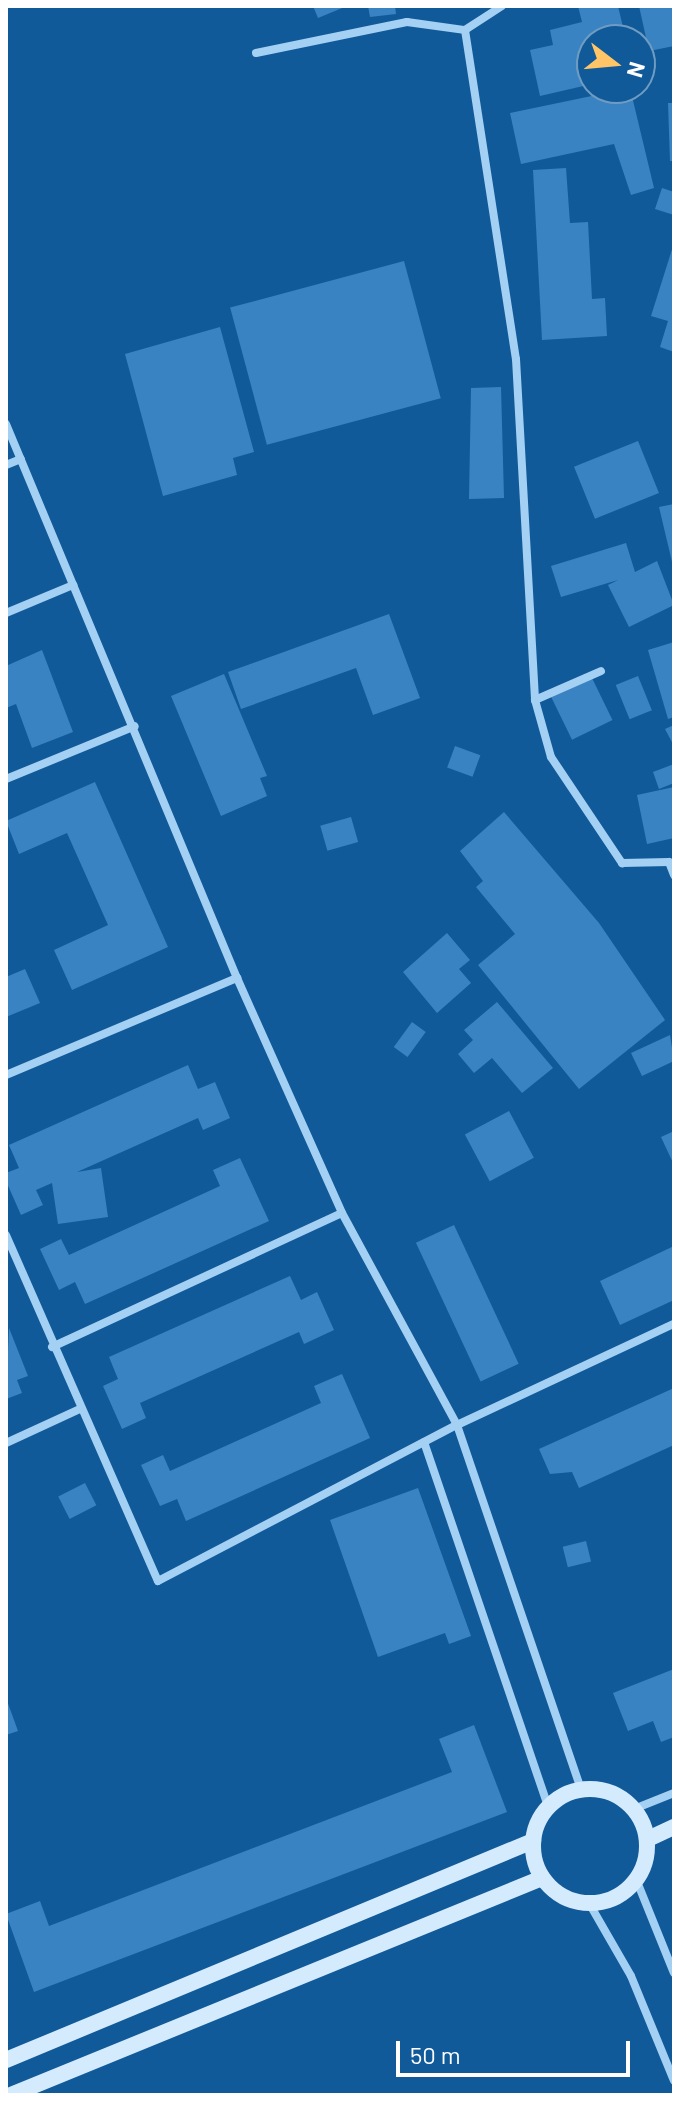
<!DOCTYPE html>
<style>
body{margin:0}
#map{position:relative;width:680px;height:2101px;overflow:hidden;background:#115a9a;font-family:Barlow,sans-serif}
div>[style]{position:absolute}
.building>*{inset:0;background:#3983c2;transform-origin:0 0}
.street>*{height:8px;margin:-4px;padding:0 4px;transform-origin:4px;border-radius:4px;background:#a4d0f4}
.secondary>*{height:16px;margin:-8px;padding:0 8px;transform-origin:8px;border-radius:8px;background:#d4eafd}
.secondary>.ring{margin:-8px;padding:0;box-sizing:content-box;background:none;border:16px solid #d4eafd;border-radius:50%}
span{translate:-50% -50%;white-space:nowrap;text-align:center;line-height:1.15;-webkit-text-stroke:6px #115a9a;paint-order:stroke}
.frame{position:absolute;inset:0;border:8px solid #fff;pointer-events:none}
.north{position:absolute;left:576px;top:24px;width:80px;height:80px;box-sizing:border-box;background:#115a9a;border:2px solid #709cc2;border-radius:50%;rotate:106deg;font-size:22px;font-weight:700;line-height:32px;text-align:center;color:#fff}
.north::after{content:'';display:block;margin:auto;width:28px;height:36px;background:#ffc567;clip-path:polygon(50% 0,100% 100%,50% 72%,0 100%)}
.scale{position:absolute;left:396px;top:2041px;width:234px;height:36px;box-sizing:border-box;border:4px solid #fff;border-top:0;padding-left:10px;font-size:24px;line-height:28px;white-space:nowrap;color:#fff;-webkit-text-stroke:6px #115a9a;paint-order:stroke}
</style>
<div id="map">
<div class="building">
<i style="clip-path:polygon(313px 6px,347px 6px,318px 18px)"></i>
<i style="clip-path:polygon(368px 6px,395px 6px,396px 14px,370px 17px)"></i>
<i style="clip-path:polygon(578px 6px,618px 6px,626px 40px,592px 40px,592px 84px,540px 96px,530px 50px,553px 45px,550px 30px,582px 22px)"></i>
<i style="clip-path:polygon(639px 6px,674px 6px,674px 46px,649px 51px)"></i>
<i style="clip-path:polygon(630px 88px,654px 188px,631px 195px,614px 144px,521px 164px,510px 113px)"></i>
<i style="clip-path:polygon(668px 103px,674px 103px,674px 161px,670px 161px)"></i>
<i style="clip-path:polygon(566px 168px,570px 223px,588px 222px,592px 299px,605px 298px,607px 336px,542px 340px,533px 170px)"></i>
<i style="clip-path:polygon(662px 188px,674px 192px,674px 215px,655px 209px)"></i>
<i style="clip-path:polygon(674px 243px,674px 352px,660px 347px,668px 321px,651px 316px)"></i>
<i style="left:404px;top:261px;width:142px;height:180px;rotate:75deg"></i>
<i style="clip-path:polygon(220px 327px,254px 452px,233px 458px,237px 475px,163px 496px,125px 354px)"></i>
<i style="clip-path:polygon(501px 387px,504px 498px,469px 499px,471px 388px)"></i>
<i style="left:638px;top:441px;width:56px;height:69px;rotate:68deg"></i>
<i style="clip-path:polygon(674px 504px,674px 566px,673px 566px,659px 507px)"></i>
<i style="clip-path:polygon(626px 543px,635px 572px,657px 561px,674px 605px,629px 627px,608px 585px,618px 580px,561px 597px,551px 566px)"></i>
<i style="clip-path:polygon(389px 614px,420px 698px,373px 715px,356px 668px,241px 709px,228px 672px)"></i>
<i style="clip-path:polygon(674px 642px,674px 717px,668px 719px,648px 650px)"></i>
<i style="clip-path:polygon(42px 650px,73px 732px,32px 748px,16px 704px,6px 708px,6px 666px)"></i>
<i style="clip-path:polygon(224px 674px,267px 776px,260px 778px,267px 796px,221px 816px,171px 696px)"></i>
<i style="left:591px;top:676px;width:49px;height:45px;rotate:64deg"></i>
<i style="left:638px;top:676px;width:37px;height:24px;rotate:68deg"></i>
<i style="clip-path:polygon(674px 725px,674px 746px,665px 729px)"></i>
<i style="left:455px;top:746px;width:27px;height:23px;rotate:20deg"></i>
<i style="clip-path:polygon(674px 764px,674px 783px,659px 789px,653px 772px)"></i>
<i style="clip-path:polygon(95px 782px,168px 947px,72px 990px,54px 950px,108px 925px,67px 833px,19px 854px,6px 821px)"></i>
<i style="clip-path:polygon(674px 787px,674px 838px,647px 844px,637px 795px)"></i>
<i style="clip-path:polygon(504px 812px,599px 923px,665px 1020px,579px 1089px,478px 965px,515px 934px,476px 887px,483px 881px,460px 851px)"></i>
<i style="left:351px;top:817px;width:26px;height:32px;rotate:74deg"></i>
<i style="clip-path:polygon(447px 933px,470px 960px,459px 969px,471px 983px,437px 1013px,403px 972px)"></i>
<i style="clip-path:polygon(25px 969px,40px 1003px,6px 1017px,6px 977px)"></i>
<i style="clip-path:polygon(497px 1002px,553px 1068px,522px 1093px,492px 1058px,474px 1073px,458px 1054px,473px 1040px,464px 1030px)"></i>
<i style="left:412px;top:1022px;width:17px;height:31px;rotate:36deg"></i>
<i style="clip-path:polygon(670px 1035px,674px 1061px,642px 1076px,631px 1053px)"></i>
<i style="clip-path:polygon(188px 1065px,198px 1089px,215px 1082px,230px 1118px,203px 1130px,198px 1118px,77px 1172px,101px 1168px,108px 1217px,58px 1224px,52px 1183px,36px 1190px,43px 1205px,21px 1215px,6px 1181px,6px 1173px,19px 1168px,9px 1145px)"></i>
<i style="left:509px;top:1111px;width:53px;height:50px;rotate:62deg"></i>
<i style="clip-path:polygon(674px 1131px,674px 1165px,661px 1137px)"></i>
<i style="clip-path:polygon(240px 1158px,269px 1221px,85px 1304px,75px 1282px,59px 1290px,40px 1249px,61px 1239px,69px 1255px,220px 1186px,213px 1170px)"></i>
<i style="left:454px;top:1225px;width:153px;height:42px;rotate:65deg"></i>
<i style="clip-path:polygon(674px 1246px,674px 1300px,620px 1325px,600px 1281px)"></i>
<i style="clip-path:polygon(290px 1276px,301px 1300px,317px 1292px,334px 1330px,304px 1344px,299px 1332px,140px 1403px,146px 1418px,122px 1429px,103px 1386px,118px 1379px,109px 1357px)"></i>
<i style="clip-path:polygon(9px 1328px,28px 1376px,17px 1380px,22px 1393px,6px 1399px)"></i>
<i style="clip-path:polygon(342px 1374px,370px 1438px,186px 1521px,177px 1499px,160px 1506px,141px 1465px,163px 1455px,170px 1471px,321px 1403px,314px 1386px)"></i>
<i style="clip-path:polygon(674px 1388px,674px 1445px,579px 1488px,572px 1472px,550px 1474px,539px 1449px)"></i>
<i style="left:85px;top:1483px;width:25px;height:30px;rotate:63deg"></i>
<i style="clip-path:polygon(418px 1488px,471px 1636px,449px 1644px,445px 1633px,378px 1657px,330px 1520px)"></i>
<i style="left:586px;top:1541px;width:21px;height:24px;rotate:76deg"></i>
<i style="clip-path:polygon(674px 1669px,674px 1737px,661px 1742px,653px 1721px,628px 1731px,613px 1693px)"></i>
<i style="clip-path:polygon(6px 1698px,18px 1731px,6px 1735px)"></i>
<i style="clip-path:polygon(474px 1725px,507px 1812px,34px 1992px,6px 1914px,40px 1901px,49px 1926px,452px 1772px,439px 1739px)"></i>
</div>
<div class="street">
<i style="left:502px;top:6px;width:44px;rotate:147deg"></i>
<i style="left:465px;top:30px;width:333px;rotate:81.2deg"></i>
<i style="left:516px;top:359px;width:342px;rotate:86.8deg"></i>
<i style="left:535px;top:700px;width:59px;rotate:74.3deg"></i>
<i style="left:551px;top:757px;width:128px;rotate:56.2deg"></i>
<i style="left:622px;top:863px;width:47px;rotate:-1.2deg"></i>
<i style="left:669px;top:862px;width:14px;rotate:69deg"></i>
<i style="left:256px;top:53px;width:154px;rotate:-11.6deg"></i>
<i style="left:407px;top:22px;width:59px;rotate:7.9deg"></i>
<i style="left:6px;top:424px;width:600px;rotate:67.37deg"></i>
<i style="left:237px;top:978px;width:257px;rotate:65.9deg"></i>
<i style="left:342px;top:1213px;width:241px;rotate:61.5deg"></i>
<i style="left:457px;top:1425px;width:385px;rotate:71.2deg"></i>
<i style="left:6px;top:465px;width:16px;rotate:-22deg"></i>
<i style="left:6px;top:613px;width:73px;rotate:-22.7deg"></i>
<i style="left:535px;top:700px;width:72px;rotate:-23.7deg"></i>
<i style="left:6px;top:779px;width:139px;rotate:-22.3deg"></i>
<i style="left:6px;top:1075px;width:251px;rotate:-22.8deg"></i>
<i style="left:6px;top:1235px;width:378px;rotate:66.3deg"></i>
<i style="left:158px;top:1581px;width:337px;rotate:-27.6deg"></i>
<i style="left:457px;top:1425px;width:239px;rotate:-25deg"></i>
<i style="left:52px;top:1347px;width:319px;rotate:-24.8deg"></i>
<i style="left:424px;top:1442px;width:385px;rotate:71.2deg"></i>
<i style="left:6px;top:1443px;width:81px;rotate:-24.7deg"></i>
<i style="left:634px;top:1809px;width:43px;rotate:-21.8deg"></i>
<i style="left:636px;top:1879px;width:101px;rotate:68deg"></i>
<i style="left:589px;top:1903px;width:84px;rotate:60.1deg"></i>
<i style="left:631px;top:1976px;width:113px;rotate:67.7deg"></i>
</div>
<div class="secondary">
<i class="ring" style="left:533px;top:1789px;width:98px;height:98px"></i>
<i style="left:648px;top:1839px;width:29px;rotate:-25deg"></i>
<i style="left:6px;top:2060px;width:571px;rotate:-22.57deg"></i>
<i style="left:11px;top:2095px;width:574px;rotate:-22.23deg"></i>
</div>
<div class="frame"></div>
<div class="north">N</div>
<div class="scale">50 m</div>
</div>
